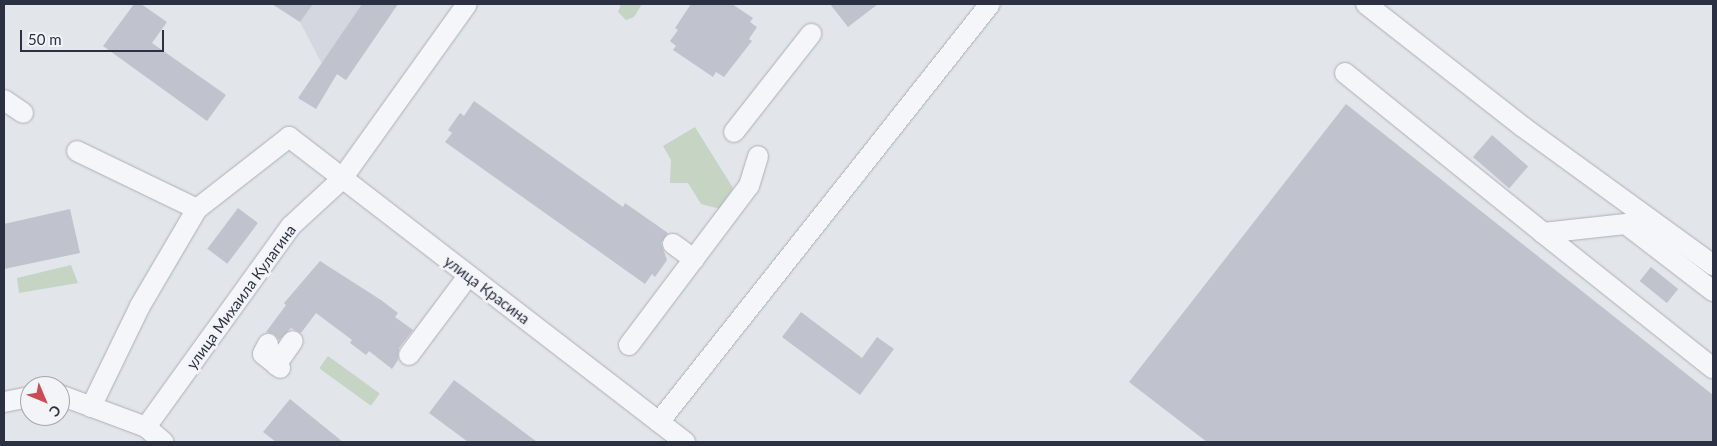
<!DOCTYPE html>
<meta charset="utf-8">
<style>
body{margin:0}
#map{position:relative;width:1717px;height:446px;overflow:hidden;background:#e2e5ea;font-family:Lato,sans-serif}
div>[style]{position:absolute}
.built>*{inset:0;background:#d4d7df}
.green>*{inset:0;background:#c6d4c4;transform-origin:0 0}
.building>*{inset:0;background:#c0c3cd;transform-origin:0 0}
.roads{filter:drop-shadow(0 0 1px #abafb8) drop-shadow(0 0 1px #abafb8)}
.minor>*{height:20px;margin:-10px;padding:0 10px;transform-origin:10px;border-radius:10px;background:#f5f6f9}
span{translate:-50% -50%;white-space:nowrap;text-align:center;line-height:1.15;-webkit-text-stroke:5px #f2f4f8;paint-order:stroke}
.street-label{font-size:15px;color:#2b3142}
.frame{position:absolute;inset:0;border:5px solid #2b3142;pointer-events:none}
.north{position:absolute;left:20px;top:376px;width:50px;height:50px;box-sizing:border-box;background:#f2f4f8;border:1px solid #a2a6af;border-radius:50%;rotate:135deg;font-size:14px;font-weight:700;line-height:20px;text-align:center;color:#2b3142}
.north::after{content:'';display:block;margin:auto;width:18px;height:22px;background:#cb4b50;clip-path:polygon(50% 0,100% 100%,50% 72%,0 100%)}
.scale{position:absolute;left:20px;top:30px;width:144px;height:22px;box-sizing:border-box;border:2px solid #2b3142;border-top:0;padding-left:6px;font-size:15px;line-height:18px;white-space:nowrap;color:#2b3142;-webkit-text-stroke:4px #f2f4f8;paint-order:stroke}
</style>
<div id="map">
<div class="built">
<i style="clip-path:polygon(272px 4px,398px 4px,346px 80px,322px 64px,300px 22px)"></i>
</div>
<div class="green">
<i style="clip-path:polygon(621px 4px,642px 4px,634px 17px,626px 20px,618px 12px)"></i>
<i style="clip-path:polygon(695px 127px,733px 188px,720px 209px,701px 204px,688px 183px,670px 183px,671px 160px,663px 146px)"></i>
<i style="clip-path:polygon(71px 265px,78px 283px,19px 293px,17px 278px)"></i>
<i style="left:328px;top:356px;width:64px;height:15px;rotate:36deg"></i>
</div>
<div class="building">
<i style="clip-path:polygon(134px 4px,141px 4px,167px 22px,152px 43px,226px 95px,207px 121px,103px 46px)"></i>
<i style="clip-path:polygon(272px 4px,313px 4px,300px 22px)"></i>
<i style="clip-path:polygon(362px 4px,398px 4px,346px 80px,337px 74px,316px 109px,298px 98px)"></i>
<i style="clip-path:polygon(691px 4px,732px 4px,753px 18px,750px 22px,757px 27px,749px 39px,752px 41px,724px 77px,716px 72px,713px 77px,673px 50px,676px 46px,670px 41px,678px 30px,675px 28px)"></i>
<i style="clip-path:polygon(830px 4px,878px 4px,848px 27px)"></i>
<i style="clip-path:polygon(474px 101px,623px 207px,625px 203px,668px 233px,661px 243px,667px 260px,655px 277px,652px 274px,645px 284px,445px 142px,452px 133px,448px 130px,460px 113px,464px 116px)"></i>
<i style="clip-path:polygon(1346px 104px,1713px 395px,1713px 442px,1207px 442px,1129px 382px)"></i>
<i style="left:1492px;top:135px;width:48px;height:29px;rotate:41deg"></i>
<i style="left:238px;top:208px;width:25px;height:51px;rotate:37deg"></i>
<i style="clip-path:polygon(70px 209px,80px 253px,4px 269px,4px 224px)"></i>
<i style="clip-path:polygon(320px 261px,381px 300px,398px 313px,395px 317px,413px 330px,399px 348px,398px 360px,392px 369px,369px 351px,366px 355px,350px 343px,352px 340px,316px 313px,301px 333px,291px 328px,279px 340px,274px 334px,266px 332px,286px 305px,284px 303px)"></i>
<i style="left:1651px;top:267px;width:35px;height:18px;rotate:39deg"></i>
<i style="clip-path:polygon(801px 312px,862px 358px,877px 337px,894px 349px,860px 395px,782px 337px)"></i>
<i style="clip-path:polygon(454px 380px,537px 442px,468px 442px,429px 413px)"></i>
<i style="clip-path:polygon(290px 399px,343px 442px,276px 442px,263px 432px)"></i>
</div>
<div class="roads">
<div class="minor">
<i style="left:1366px;top:4px;width:199px;rotate:38.1deg"></i>
<i style="left:1523px;top:127px;width:235px;rotate:36deg"></i>
<i style="left:1345px;top:73px;width:255px;rotate:38.9deg"></i>
<i style="left:1543px;top:233px;width:83px;rotate:-6.2deg"></i>
<i style="left:1626px;top:224px;width:110px;rotate:37.6deg"></i>
<i style="left:4px;top:100px;width:23px;rotate:34deg"></i>
<i style="left:734px;top:132px;width:125px;rotate:-51.8deg"></i>
<i style="left:77px;top:151px;width:133px;rotate:25.8deg"></i>
<i style="left:1543px;top:233px;width:217px;rotate:38.5deg"></i>
<i style="left:673px;top:244px;width:26px;rotate:36deg"></i>
<i style="left:268px;top:344px;width:11px;rotate:117deg"></i>
<i style="left:263px;top:354px;width:22px;rotate:39deg"></i>
<i style="left:629px;top:345px;width:199px;rotate:-53deg"></i>
<i style="left:749px;top:186px;width:31px;rotate:-73deg"></i>
<i style="left:409px;top:355px;width:99px;rotate:-53.2deg"></i>
<i style="left:276px;top:365px;width:29px;rotate:-55deg"></i>
<i style="left:60px;top:395px;width:92px;rotate:20.4deg"></i>
<i style="left:146px;top:427px;width:23px;rotate:41deg"></i>
<i style="left:4px;top:402px;width:26px;rotate:-11deg"></i>
<i style="left:91px;top:407px;width:112px;rotate:-64.1deg"></i>
<i style="left:140px;top:306px;width:113px;rotate:-59.6deg"></i>
<i style="left:197px;top:209px;width:117px;rotate:-38deg"></i>
<i style="left:289px;top:137px;width:500px;rotate:37.6deg"></i>
<i style="left:659px;top:422px;width:533px;rotate:-51.63deg"></i>
<i style="left:146px;top:427px;width:248px;rotate:-54.2deg"></i>
<i style="left:291px;top:226px;width:68px;rotate:-42.6deg"></i>
<i style="left:341px;top:180px;width:216px;rotate:-54.4deg"></i>
</div>
</div>
<div class="street-label">
<span style="left:487px;top:290px;rotate:37deg">улица Красина</span>
<span style="left:241px;top:297px;rotate:-54deg">улица Михаила Кулагина</span>
</div>
<div class="frame"></div>
<div class="north">С</div>
<div class="scale">50 m</div>
</div>
